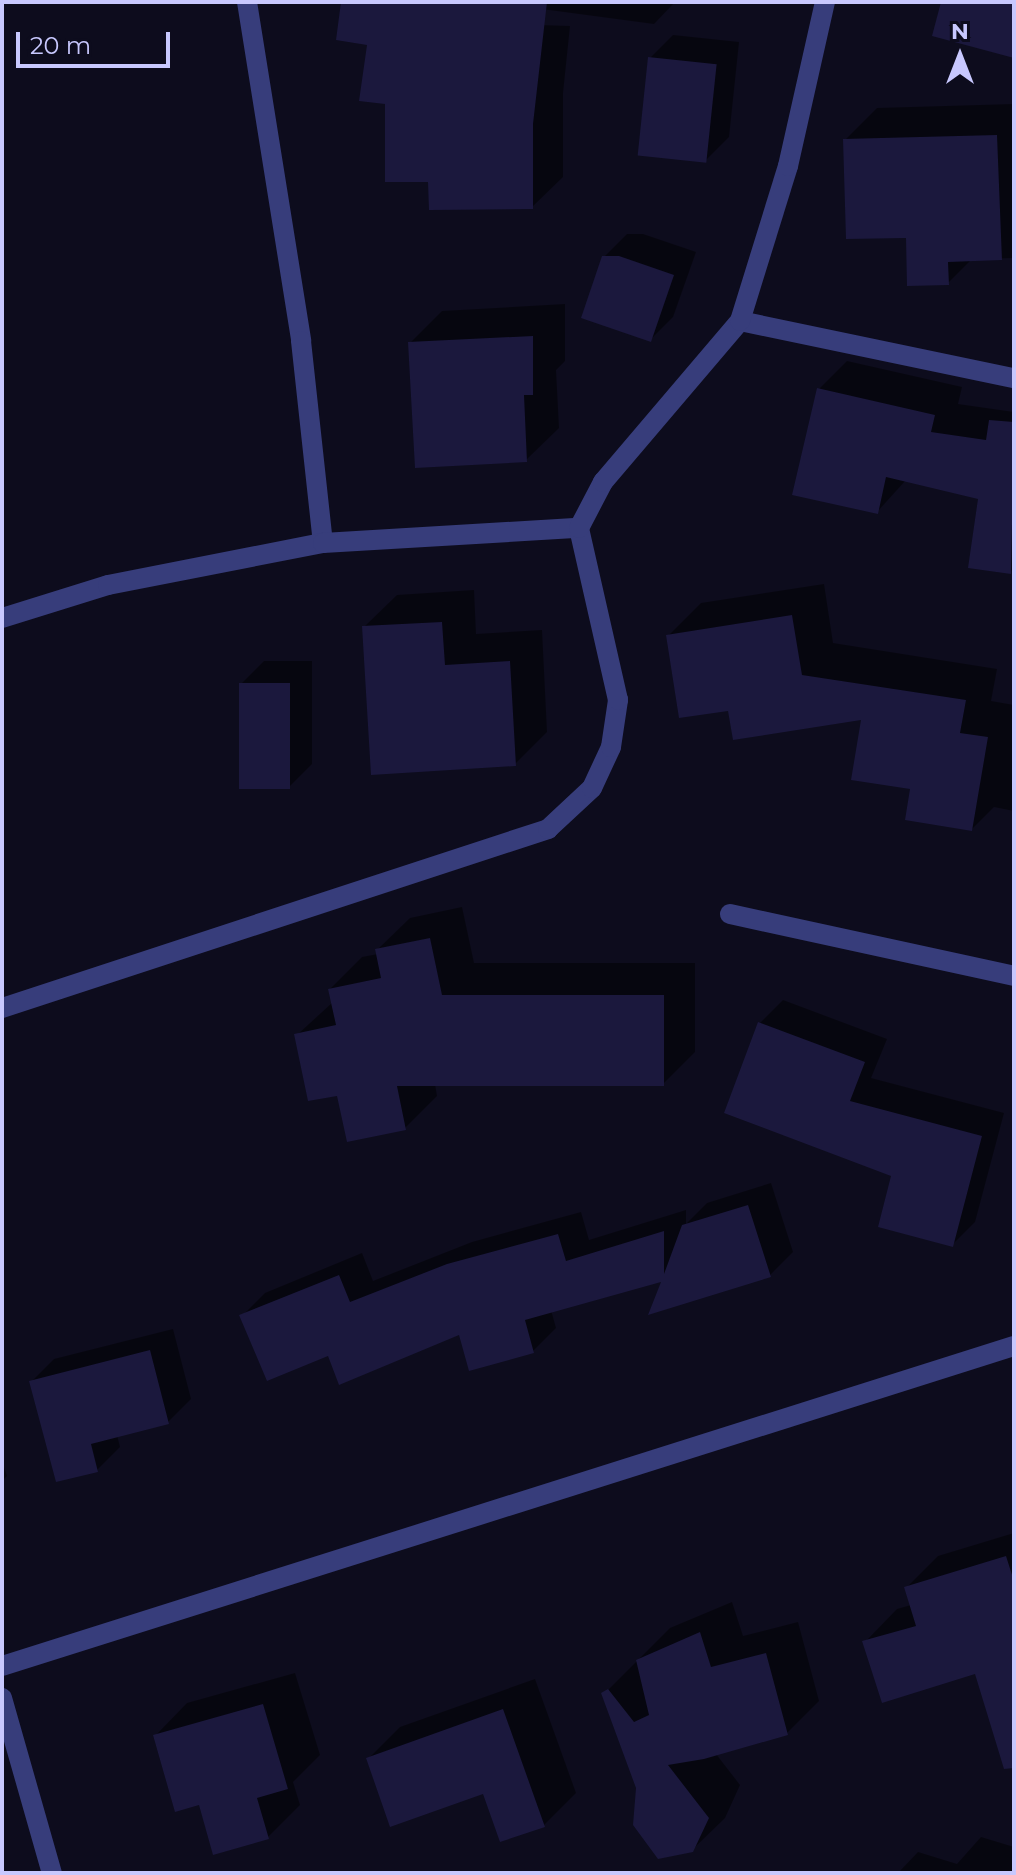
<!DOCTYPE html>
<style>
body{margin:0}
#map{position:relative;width:1016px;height:1875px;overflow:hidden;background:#0d0c1d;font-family:Montserrat,sans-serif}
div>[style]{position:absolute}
.shadow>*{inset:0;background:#0007}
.building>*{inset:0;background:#1b183d;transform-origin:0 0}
.street>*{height:20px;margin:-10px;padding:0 10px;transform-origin:10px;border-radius:10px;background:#373d7b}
span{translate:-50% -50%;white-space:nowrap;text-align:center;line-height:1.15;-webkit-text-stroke:6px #0d0c1d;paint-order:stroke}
.frame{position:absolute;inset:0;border:4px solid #c8c8fe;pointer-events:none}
.north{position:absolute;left:920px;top:16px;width:80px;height:80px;-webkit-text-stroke:6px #0d0c1d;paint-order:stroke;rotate:0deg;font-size:22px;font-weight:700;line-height:32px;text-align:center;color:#c8c8fe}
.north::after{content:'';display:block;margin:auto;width:28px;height:36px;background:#c8c8fe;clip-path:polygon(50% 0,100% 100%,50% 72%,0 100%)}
.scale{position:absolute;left:16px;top:32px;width:154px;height:36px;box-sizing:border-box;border:4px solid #c8c8fe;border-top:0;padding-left:10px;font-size:24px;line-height:28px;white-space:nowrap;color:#c8c8fe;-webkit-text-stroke:6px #0d0c1d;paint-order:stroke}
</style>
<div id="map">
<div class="shadow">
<i style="clip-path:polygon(343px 2px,537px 2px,538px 25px,570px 26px,563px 93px,563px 177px,532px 207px,430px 180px,387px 103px,370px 43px)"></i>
<i style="clip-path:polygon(542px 2px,675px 2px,654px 24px,542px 9px)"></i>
<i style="clip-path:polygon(673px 35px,739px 42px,729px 137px,706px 160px,650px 58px)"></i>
<i style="clip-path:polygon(1014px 104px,1014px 258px,972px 259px,948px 283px,908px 236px,846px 139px,877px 108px)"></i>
<i style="clip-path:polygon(627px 234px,643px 234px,696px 252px,673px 317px,650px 340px,604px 257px)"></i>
<i style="clip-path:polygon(565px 304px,565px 361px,556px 370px,559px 428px,526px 460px,410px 343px,442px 311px)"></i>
<i style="clip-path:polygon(847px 361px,962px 387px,958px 404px,1014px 412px,1014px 568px,1010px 572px,980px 497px,906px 480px,877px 512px,819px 389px)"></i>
<i style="clip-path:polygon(824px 584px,833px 643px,997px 669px,991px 701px,1014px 705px,1014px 811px,994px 807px,972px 829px,913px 788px,863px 717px,730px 708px,669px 635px,701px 603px)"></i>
<i style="clip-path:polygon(474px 590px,476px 634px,542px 630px,547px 732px,515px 764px,364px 627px,397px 595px)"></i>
<i style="clip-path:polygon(264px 661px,312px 661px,312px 764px,289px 787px,241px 684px)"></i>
<i style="clip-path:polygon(462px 907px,474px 963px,695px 963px,695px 1052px,663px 1084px,435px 1084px,437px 1096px,405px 1128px,339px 1093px,297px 1035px,333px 1002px,330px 989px,362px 957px,378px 954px,377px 950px,410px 918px)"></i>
<i style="clip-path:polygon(783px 1000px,887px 1039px,871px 1078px,1004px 1113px,975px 1222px,952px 1245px,760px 1023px)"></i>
<i style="clip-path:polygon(771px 1183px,793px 1252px,770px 1275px,664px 1280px,551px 1310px,556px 1328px,533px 1351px,461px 1332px,329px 1354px,242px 1316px,265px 1293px,362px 1253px,373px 1281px,472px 1242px,581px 1212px,589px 1240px,686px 1210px,686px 1224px,707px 1203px)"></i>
<i style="clip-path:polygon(173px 1329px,191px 1399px,168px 1422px,117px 1435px,120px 1447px,97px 1470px,31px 1382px,54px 1359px)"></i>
<i style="clip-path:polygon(2px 1462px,7px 1476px,2px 1481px)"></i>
<i style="clip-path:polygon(1014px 1533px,1014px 1735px,976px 1672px,865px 1642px,897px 1609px,911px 1605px,906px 1588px,938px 1556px)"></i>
<i style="clip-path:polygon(732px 1602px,743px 1636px,798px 1622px,819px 1701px,787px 1733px,716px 1754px,740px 1785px,725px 1818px,692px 1850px,638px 1788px,604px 1694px,670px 1628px)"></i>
<i style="clip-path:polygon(295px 1673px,320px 1755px,293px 1782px,300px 1805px,268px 1837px,200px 1803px,155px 1736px,187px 1703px)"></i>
<i style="clip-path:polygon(535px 1679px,576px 1793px,544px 1825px,484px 1792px,368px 1759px,400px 1727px)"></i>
<i style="clip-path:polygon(981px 1837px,1014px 1847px,1014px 1873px,898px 1873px,918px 1852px,957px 1864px)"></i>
</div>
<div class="building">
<i style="clip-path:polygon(341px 2px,547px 2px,533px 124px,533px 209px,429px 210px,428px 182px,385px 182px,385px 104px,359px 101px,367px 45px,336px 40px)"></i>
<i style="clip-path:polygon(941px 2px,1014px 2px,1014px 58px,932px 36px)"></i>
<i style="left:648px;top:57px;width:69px;height:99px;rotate:6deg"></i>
<i style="clip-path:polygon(997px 135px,1002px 260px,948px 262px,949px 285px,907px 286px,906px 238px,846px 239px,843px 139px)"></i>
<i style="clip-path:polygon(602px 256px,619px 256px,674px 275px,651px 342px,581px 318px)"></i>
<i style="clip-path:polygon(533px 336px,533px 395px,524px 395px,527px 462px,415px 468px,408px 342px)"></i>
<i style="clip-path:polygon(817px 388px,935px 415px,931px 432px,986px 440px,989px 420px,1014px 422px,1011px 574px,968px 568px,978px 499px,886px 477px,878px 514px,792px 495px)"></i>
<i style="clip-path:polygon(792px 615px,802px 675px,966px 700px,960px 733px,988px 737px,972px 831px,905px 820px,910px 789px,851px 780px,861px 720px,733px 740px,728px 711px,679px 718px,666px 635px)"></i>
<i style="clip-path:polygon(442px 622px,445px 665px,510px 661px,516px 766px,371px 775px,362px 626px)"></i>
<i style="left:239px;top:683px;width:51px;height:106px"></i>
<i style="clip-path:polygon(430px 938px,442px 995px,664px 995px,664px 1086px,397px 1086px,406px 1130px,347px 1142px,337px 1096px,308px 1101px,294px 1034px,336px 1025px,328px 989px,381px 978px,375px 949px)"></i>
<i style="clip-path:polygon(758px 1022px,865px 1062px,850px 1101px,982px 1136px,953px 1247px,878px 1227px,891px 1176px,724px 1113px)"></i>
<i style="clip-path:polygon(748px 1205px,771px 1277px,648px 1315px,661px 1282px,525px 1320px,534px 1353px,469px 1371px,459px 1335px,339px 1385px,328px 1356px,267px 1381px,239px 1315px,339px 1275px,350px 1302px,447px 1264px,558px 1234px,566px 1261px,664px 1231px,664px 1274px,682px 1225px)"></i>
<i style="clip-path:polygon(150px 1350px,169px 1424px,91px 1444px,98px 1472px,56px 1482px,29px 1381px)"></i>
<i style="clip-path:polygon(1006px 1556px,1014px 1581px,1014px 1768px,1004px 1769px,975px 1674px,882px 1703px,862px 1641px,916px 1626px,904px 1587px)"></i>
<i style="clip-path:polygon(700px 1632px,711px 1667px,766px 1653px,788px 1735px,704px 1759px,668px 1765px,709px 1818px,693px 1852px,658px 1859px,633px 1825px,636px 1788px,601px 1693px,608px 1689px,634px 1722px,649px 1715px,636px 1660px)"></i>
<i style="clip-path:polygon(263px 1704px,288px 1789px,257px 1798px,269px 1839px,213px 1855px,199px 1805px,175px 1812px,153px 1735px)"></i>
<i style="clip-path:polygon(503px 1709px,545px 1827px,500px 1842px,483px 1794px,390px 1827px,366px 1758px)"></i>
</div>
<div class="street">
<i style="left:247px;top:2px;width:343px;rotate:80.9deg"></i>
<i style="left:301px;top:341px;width:203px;rotate:83.8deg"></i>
<i style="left:740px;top:321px;width:280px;rotate:11.8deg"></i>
<i style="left:2px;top:618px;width:111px;rotate:-17.3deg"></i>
<i style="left:108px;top:585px;width:219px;rotate:-11.1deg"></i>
<i style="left:323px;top:543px;width:256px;rotate:-3.4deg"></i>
<i style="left:730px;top:914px;width:291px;rotate:12.3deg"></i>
<i style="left:2px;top:1008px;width:575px;rotate:-18.15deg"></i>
<i style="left:548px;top:829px;width:60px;rotate:-43deg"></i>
<i style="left:592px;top:788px;width:45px;rotate:-65.1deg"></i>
<i style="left:611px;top:747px;width:48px;rotate:-81.5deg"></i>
<i style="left:618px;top:700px;width:176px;rotate:-102.8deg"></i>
<i style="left:579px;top:528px;width:52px;rotate:-62.4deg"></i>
<i style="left:603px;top:482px;width:211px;rotate:-49.6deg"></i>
<i style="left:740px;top:321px;width:162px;rotate:-72.8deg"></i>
<i style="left:788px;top:166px;width:168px;rotate:-77.3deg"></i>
<i style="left:2px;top:1666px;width:1061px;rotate:-17.55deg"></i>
<i style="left:2px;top:1698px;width:182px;rotate:74.1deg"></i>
</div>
<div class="frame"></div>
<div class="north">N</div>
<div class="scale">20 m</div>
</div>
